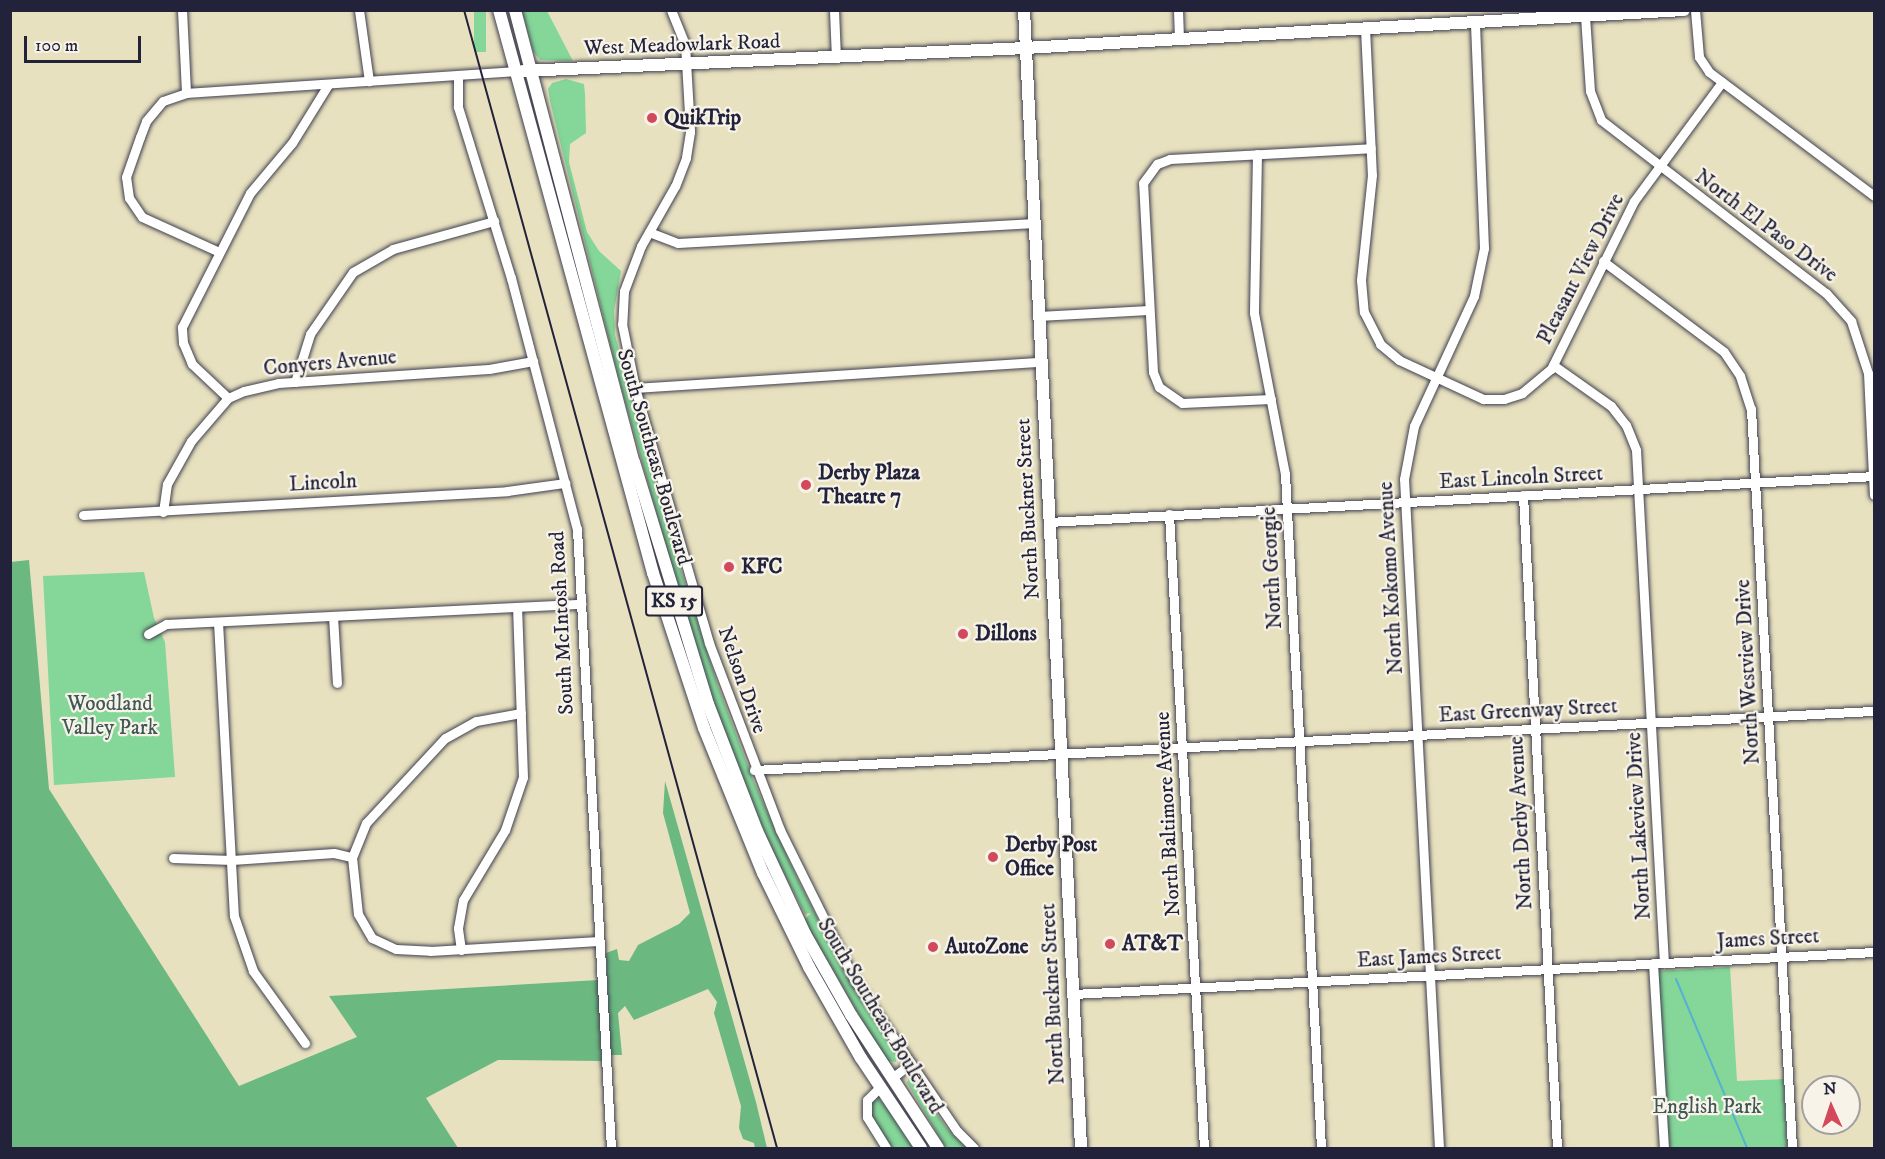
<!DOCTYPE html>
<style>
body{margin:0}
#map{position:relative;width:1885px;height:1159px;overflow:hidden;background:#e7e1bf;font-family:"IM FELL DW Pica",serif}
div>[style]{position:absolute}
.green>*{inset:0;background:#84d798;transform-origin:0 0}
.forest>*{inset:0;background:#6bb880}
.stream>*{height:2px;margin:-1px;padding:0 1px;transform-origin:1px;border-radius:1px;background:#56b0d4}
.roads{filter:drop-shadow(0 0 2px #403f4f) drop-shadow(0 0 2px #403f4f)}
.minor>*{height:9px;margin:-4.5px;padding:0 4.5px;transform-origin:4.5px;border-radius:4.5px;background:#fff}
.major>*{height:12px;margin:-6px;padding:0 6px;transform-origin:6px;border-radius:6px;background:#fff}
.rail>*{height:2px;margin:-1px;padding:0 1px;transform-origin:1px;border-radius:1px;background:#22223b}
.dots>*{width:16px;height:16px;translate:-50% -50%;box-sizing:border-box;border:3px solid #f7f3e8;border-radius:50%}
span{translate:-50% -50%;white-space:nowrap;text-align:center;line-height:1.15;-webkit-text-stroke:4.5px #f7f3e8;paint-order:stroke}
.shield-label span{padding:2px 4px;background:#f7f3e8;border:2px solid;border-radius:4px;-webkit-text-stroke-width:0}
.shield-label{font-size:20px;color:#22223b;font-weight:700}
.street-label{font-size:21px;color:#22223b}
.poi-label{font-size:21px;color:#22223b;font-weight:700}
.left{translate:0 -50%;text-align:left}
.park-label{font-size:21px;color:#3f5857}
.frame{position:absolute;inset:0;border:12px solid #22223b;pointer-events:none}
.north{position:absolute;left:1801px;top:1075px;width:60px;height:60px;box-sizing:border-box;background:#f7f3e8;border:2px solid #a29fa3;border-radius:50%;rotate:357deg;font-size:16px;font-weight:700;line-height:24px;text-align:center;color:#22223b}
.north::after{content:'';display:block;margin:auto;width:21px;height:27px;background:#d1495b;clip-path:polygon(50% 0,100% 100%,50% 72%,0 100%)}
.scale{position:absolute;left:24px;top:36px;width:117px;height:27px;box-sizing:border-box;border:3px solid #22223b;border-top:0;padding-left:8px;font-size:18px;line-height:21px;white-space:nowrap;color:#22223b;-webkit-text-stroke:4px #f7f3e8;paint-order:stroke}
</style>
<div id="map">
<div class="green">
<i style="left:474px;top:11px;width:12px;height:41px"></i>
<i style="clip-path:polygon(522px 11px,547px 11px,573px 61px,540px 60px,533px 51px)"></i>
<i style="clip-path:polygon(566px 79px,584px 84px,585px 94px,586px 133px,570px 144px,569px 162px,587px 232px,599px 251px,621px 271px,614px 311px,615px 335px,674px 549px,718px 686px,754px 782px,796px 876px,846px 975px,898px 1052px,896px 1062px,888px 1061px,868px 1031px,804px 920px,811px 913px,805px 914px,777px 860px,734px 762px,698px 660px,619px 380px,550px 101px,548px 89px,552px 83px)"></i>
<i style="clip-path:polygon(144px 572px,154px 618px,165px 642px,175px 777px,54px 785px,43px 576px)"></i>
<i style="clip-path:polygon(1730px 967px,1737px 1081px,1784px 1079px,1787px 1148px,1669px 1148px,1658px 971px)"></i>
<i style="clip-path:polygon(910px 1075px,946px 1127px,966px 1148px,946px 1148px,907px 1083px)"></i>
<i style="clip-path:polygon(878px 1099px,883px 1102px,913px 1148px,892px 1148px,872px 1117px,871px 1101px)"></i>
</div>
<div class="forest">
<i style="clip-path:polygon(29px 560px,49px 789px,239px 1086px,357px 1037px,329px 996px,598px 980px,602px 1061px,498px 1060px,426px 1098px,458px 1148px,11px 1148px,11px 562px)"></i>
<i style="clip-path:polygon(665px 781px,756px 1102px,767px 1148px,755px 1148px,754px 1143px,743px 1139px,739px 1128px,741px 1106px,714px 1013px,717px 1002px,708px 989px,634px 1020px,625px 1006px,618px 1013px,622px 1055px,610px 1055px,606px 953px,617px 949px,619px 960px,629px 961px,638px 945px,679px 924px,690px 913px,663px 813px)"></i>
</div>
<div class="stream">
<i style="left:1676px;top:979px;width:183px;rotate:67.2deg"></i>
</div>
<div class="roads">
<div class="minor">
<i style="left:182px;top:10px;width:83px;rotate:87.2deg"></i>
<i style="left:359px;top:10px;width:72px;rotate:82deg"></i>
<i style="left:671px;top:10px;width:37px;rotate:68deg"></i>
<i style="left:685px;top:44px;width:88px;rotate:86.7deg"></i>
<i style="left:690px;top:132px;width:26px;rotate:99deg"></i>
<i style="left:686px;top:158px;width:30px;rotate:111deg"></i>
<i style="left:675px;top:186px;width:69px;rotate:119.5deg"></i>
<i style="left:641px;top:246px;width:48px;rotate:110.7deg"></i>
<i style="left:624px;top:291px;width:33px;rotate:93deg"></i>
<i style="left:622px;top:324px;width:65px;rotate:78.5deg"></i>
<i style="left:635px;top:388px;width:266px;rotate:73.8deg"></i>
<i style="left:709px;top:643px;width:200px;rotate:69.2deg"></i>
<i style="left:780px;top:830px;width:169px;rotate:63.6deg"></i>
<i style="left:855px;top:981px;width:181px;rotate:55.8deg"></i>
<i style="left:957px;top:1131px;width:24px;rotate:45deg"></i>
<i style="left:834px;top:10px;width:48px;rotate:87.6deg"></i>
<i style="left:1178px;top:10px;width:29px;rotate:88deg"></i>
<i style="left:1695px;top:10px;width:47px;rotate:85.1deg"></i>
<i style="left:1699px;top:57px;width:18px;rotate:56deg"></i>
<i style="left:1709px;top:72px;width:206px;rotate:36.9deg"></i>
<i style="left:1585px;top:16px;width:75px;rotate:86.2deg"></i>
<i style="left:1590px;top:91px;width:31px;rotate:69deg"></i>
<i style="left:1601px;top:120px;width:284px;rotate:37.6deg"></i>
<i style="left:1826px;top:293px;width:38px;rotate:48deg"></i>
<i style="left:1851px;top:321px;width:55px;rotate:71.9deg"></i>
<i style="left:1868px;top:373px;width:122px;rotate:87.2deg"></i>
<i style="left:1365px;top:28px;width:147px;rotate:87.3deg"></i>
<i style="left:1372px;top:175px;width:106px;rotate:96deg"></i>
<i style="left:1361px;top:280px;width:32px;rotate:85deg"></i>
<i style="left:1364px;top:312px;width:36px;rotate:63deg"></i>
<i style="left:1380px;top:344px;width:25px;rotate:40deg"></i>
<i style="left:1399px;top:360px;width:93px;rotate:24.9deg"></i>
<i style="left:1483px;top:399px;width:21px"></i>
<i style="left:1504px;top:399px;width:19px;rotate:-18deg"></i>
<i style="left:1522px;top:393px;width:38px;rotate:-40deg"></i>
<i style="left:1551px;top:369px;width:187px;rotate:-63.7deg"></i>
<i style="left:1634px;top:201px;width:148px;rotate:-53.5deg"></i>
<i style="left:458px;top:75px;width:32px;rotate:90deg"></i>
<i style="left:458px;top:107px;width:179px;rotate:72.8deg"></i>
<i style="left:511px;top:278px;width:260px;rotate:75.3deg"></i>
<i style="left:577px;top:529px;width:620px;rotate:86.86deg"></i>
<i style="left:1257px;top:154px;width:159px;rotate:91.1deg"></i>
<i style="left:1254px;top:313px;width:164px;rotate:79.1deg"></i>
<i style="left:1285px;top:474px;width:675px;rotate:86.94deg"></i>
<i style="left:649px;top:232px;width:31px;rotate:21deg"></i>
<i style="left:678px;top:243px;width:357px;rotate:-3.2deg"></i>
<i style="left:217px;top:251px;width:82px;rotate:-155.6deg"></i>
<i style="left:142px;top:217px;width:23px;rotate:-124deg"></i>
<i style="left:129px;top:198px;width:21px;rotate:-98deg"></i>
<i style="left:126px;top:177px;width:42px;rotate:-70.7deg"></i>
<i style="left:140px;top:137px;width:17px;rotate:-69deg"></i>
<i style="left:146px;top:121px;width:26px;rotate:-50deg"></i>
<i style="left:163px;top:101px;width:24px;rotate:-19deg"></i>
<i style="left:186px;top:93px;width:331px;rotate:-3.8deg"></i>
<i style="left:1603px;top:261px;width:151px;rotate:36.9deg"></i>
<i style="left:1724px;top:352px;width:29px;rotate:56deg"></i>
<i style="left:1740px;top:376px;width:35px;rotate:72deg"></i>
<i style="left:1751px;top:409px;width:740px;rotate:86.82deg"></i>
<i style="left:1038px;top:316px;width:111px;rotate:-3.1deg"></i>
<i style="left:1553px;top:365px;width:71px;rotate:35.3deg"></i>
<i style="left:1611px;top:406px;width:24px;rotate:52deg"></i>
<i style="left:1626px;top:425px;width:27px;rotate:68deg"></i>
<i style="left:1636px;top:450px;width:514px;rotate:86.88deg"></i>
<i style="left:295px;top:382px;width:50px;rotate:-72.6deg"></i>
<i style="left:310px;top:334px;width:75px;rotate:-55.3deg"></i>
<i style="left:353px;top:272px;width:46px;rotate:-29.9deg"></i>
<i style="left:393px;top:249px;width:105px;rotate:-15.5deg"></i>
<i style="left:635px;top:388px;width:406px;rotate:-3.7deg"></i>
<i style="left:228px;top:398px;width:50px;rotate:-136.6deg"></i>
<i style="left:192px;top:364px;width:23px;rotate:-113deg"></i>
<i style="left:183px;top:343px;width:16px;rotate:-94deg"></i>
<i style="left:182px;top:327px;width:150px;rotate:-63.1deg"></i>
<i style="left:250px;top:193px;width:65px;rotate:-50deg"></i>
<i style="left:292px;top:143px;width:68px;rotate:-58.2deg"></i>
<i style="left:1271px;top:399px;width:89px;rotate:177.4deg"></i>
<i style="left:1182px;top:403px;width:28px;rotate:-145deg"></i>
<i style="left:1159px;top:387px;width:16px;rotate:-112deg"></i>
<i style="left:1153px;top:372px;width:189px;rotate:-93deg"></i>
<i style="left:1143px;top:183px;width:24px;rotate:-54deg"></i>
<i style="left:1157px;top:164px;width:14px;rotate:-21deg"></i>
<i style="left:1170px;top:159px;width:201px;rotate:-3.1deg"></i>
<i style="left:1523px;top:495px;width:654px;rotate:87.02deg"></i>
<i style="left:163px;top:512px;width:28px;rotate:-82deg"></i>
<i style="left:167px;top:484px;width:49px;rotate:-60.8deg"></i>
<i style="left:191px;top:441px;width:57px;rotate:-49.3deg"></i>
<i style="left:228px;top:398px;width:17px;rotate:-24deg"></i>
<i style="left:244px;top:391px;width:35px;rotate:-13deg"></i>
<i style="left:278px;top:383px;width:211px;rotate:-3.8deg"></i>
<i style="left:489px;top:369px;width:45px;rotate:-10.3deg"></i>
<i style="left:1169px;top:514px;width:635px;rotate:86.84deg"></i>
<i style="left:83px;top:515px;width:425px;rotate:-3.2deg"></i>
<i style="left:507px;top:491px;width:59px;rotate:-7.9deg"></i>
<i style="left:1049px;top:522px;width:826px;rotate:-3.19deg"></i>
<i style="left:333px;top:616px;width:67px;rotate:86.6deg"></i>
<i style="left:218px;top:622px;width:294px;rotate:86.9deg"></i>
<i style="left:234px;top:916px;width:58px;rotate:70.9deg"></i>
<i style="left:253px;top:971px;width:89px;rotate:54.2deg"></i>
<i style="left:148px;top:634px;width:21px;rotate:-29deg"></i>
<i style="left:166px;top:624px;width:416px;rotate:-2.8deg"></i>
<i style="left:521px;top:713px;width:46px;rotate:169.9deg"></i>
<i style="left:476px;top:721px;width:35px;rotate:151deg"></i>
<i style="left:445px;top:738px;width:116px;rotate:132.9deg"></i>
<i style="left:366px;top:823px;width:37px;rotate:112deg"></i>
<i style="left:352px;top:857px;width:57px;rotate:84deg"></i>
<i style="left:358px;top:914px;width:28px;rotate:60deg"></i>
<i style="left:372px;top:938px;width:26px;rotate:25deg"></i>
<i style="left:396px;top:949px;width:34px;rotate:3deg"></i>
<i style="left:430px;top:951px;width:169px;rotate:-3.4deg"></i>
<i style="left:754px;top:770px;width:1122px;rotate:-3.02deg"></i>
<i style="left:173px;top:858px;width:59px;rotate:1.9deg"></i>
<i style="left:232px;top:860px;width:102px;rotate:-3.9deg"></i>
<i style="left:334px;top:853px;width:18px;rotate:13deg"></i>
<i style="left:461px;top:950px;width:22px;rotate:-98deg"></i>
<i style="left:458px;top:928px;width:28px;rotate:-80deg"></i>
<i style="left:463px;top:900px;width:82px;rotate:-59deg"></i>
<i style="left:505px;top:830px;width:56px;rotate:-71.2deg"></i>
<i style="left:523px;top:777px;width:170px;rotate:-92deg"></i>
<i style="left:1653px;top:963px;width:185px;rotate:86.6deg"></i>
<i style="left:1073px;top:994px;width:802px;rotate:-3deg"></i>
<i style="left:892px;top:1078px;width:24px;rotate:-38deg"></i>
<i style="left:880px;top:1087px;width:18px;rotate:135deg"></i>
<i style="left:867px;top:1100px;width:17px;rotate:90deg"></i>
<i style="left:867px;top:1117px;width:36px;rotate:58deg"></i>
<i style="left:1439px;top:1148px;width:670px;rotate:-92.99deg"></i>
<i style="left:1404px;top:479px;width:54px;rotate:-79.3deg"></i>
<i style="left:1414px;top:426px;width:143px;rotate:-65.2deg"></i>
<i style="left:1474px;top:296px;width:49px;rotate:-78.2deg"></i>
<i style="left:1484px;top:248px;width:226px;rotate:-92.3deg"></i>
</div>
<div class="major">
<i style="left:499px;top:10px;width:584px;rotate:74.7deg"></i>
<i style="left:653px;top:573px;width:163px;rotate:71.8deg"></i>
<i style="left:704px;top:728px;width:157px;rotate:67.9deg"></i>
<i style="left:763px;top:873px;width:105px;rotate:63.9deg"></i>
<i style="left:809px;top:967px;width:105px;rotate:60.3deg"></i>
<i style="left:861px;top:1058px;width:108px;rotate:56.3deg"></i>
<i style="left:515px;top:10px;width:467px;rotate:75.3deg"></i>
<i style="left:634px;top:462px;width:253px;rotate:73deg"></i>
<i style="left:708px;top:704px;width:136px;rotate:68.9deg"></i>
<i style="left:757px;top:831px;width:114px;rotate:65deg"></i>
<i style="left:805px;top:934px;width:93px;rotate:60.4deg"></i>
<i style="left:851px;top:1015px;width:159px;rotate:56.8deg"></i>
<i style="left:1024px;top:10px;width:1139px;rotate:87.13deg"></i>
<i style="left:523px;top:71px;width:503px;rotate:-2.62deg"></i>
<i style="left:1025px;top:48px;width:660px;rotate:-3.3deg"></i>
</div>
</div>
<div class="rail">
<i style="left:464px;top:10px;width:1180px;rotate:74.62deg"></i>
</div>
<div class="dots">
<i style="left:652px;top:118px;background:#d1495b"></i>
<i style="left:806px;top:485px;background:#d1495b"></i>
<i style="left:729px;top:567px;background:#d1495b"></i>
<i style="left:963px;top:634px;background:#d1495b"></i>
<i style="left:993px;top:857px;background:#d1495b"></i>
<i style="left:1110px;top:944px;background:#d1495b"></i>
<i style="left:933px;top:947px;background:#d1495b"></i>
</div>
<div class="shield-label">
<span style="left:674px;top:601px">KS 15</span>
</div>
<div class="street-label">
<span style="left:682px;top:45px;rotate:-2deg">West Meadowlark Road</span>
<span style="left:1766px;top:226px;rotate:37deg">North El Paso Drive</span>
<span style="left:1581px;top:269px;rotate:-63deg">Pleasant View Drive</span>
<span style="left:330px;top:363px;rotate:-5deg">Conyers Avenue</span>
<span style="left:654px;top:457px;rotate:74deg">South Southeast Boulevard</span>
<span style="left:1521px;top:478px;rotate:-3deg">East Lincoln Street</span>
<span style="left:323px;top:483px;rotate:-3deg">Lincoln</span>
<span style="left:1028px;top:509px;rotate:-93deg">North Buckner Street</span>
<span style="left:1272px;top:568px;rotate:-93deg">North Georgie</span>
<span style="left:1391px;top:578px;rotate:-93deg">North Kokomo Avenue</span>
<span style="left:562px;top:623px;rotate:-93deg">South McIntosh Road</span>
<span style="left:1748px;top:672px;rotate:-93deg">North Westview Drive</span>
<span style="left:742px;top:680px;rotate:71deg">Nelson Drive</span>
<span style="left:1528px;top:711px;rotate:-3deg">East Greenway Street</span>
<span style="left:1168px;top:814px;rotate:-93deg">North Baltimore Avenue</span>
<span style="left:1521px;top:823px;rotate:-93deg">North Derby Avenue</span>
<span style="left:1639px;top:826px;rotate:-93deg">North Lakeview Drive</span>
<span style="left:1768px;top:939px;rotate:-3deg">James Street</span>
<span style="left:1429px;top:957px;rotate:-3deg">East James Street</span>
<span style="left:1053px;top:994px;rotate:-93deg">North Buckner Street</span>
<span style="left:880px;top:1016px;rotate:59deg">South Southeast Boulevard</span>
</div>
<div class="poi-label">
<span class="left" style="left:664px;top:118px">QuikTrip</span>
<span class="left" style="left:818px;top:485px">Derby Plaza<br>Theatre 7</span>
<span class="left" style="left:741px;top:567px">KFC</span>
<span class="left" style="left:975px;top:634px">Dillons</span>
<span class="left" style="left:1005px;top:857px">Derby Post<br>Office</span>
<span class="left" style="left:1122px;top:944px">AT&amp;T</span>
<span class="left" style="left:945px;top:947px">AutoZone</span>
</div>
<div class="park-label">
<span style="left:110px;top:716px">Woodland<br>Valley Park</span>
<span style="left:1707px;top:1107px">English Park</span>
</div>
<div class="frame"></div>
<div class="north">N</div>
<div class="scale">100 m</div>
</div>
